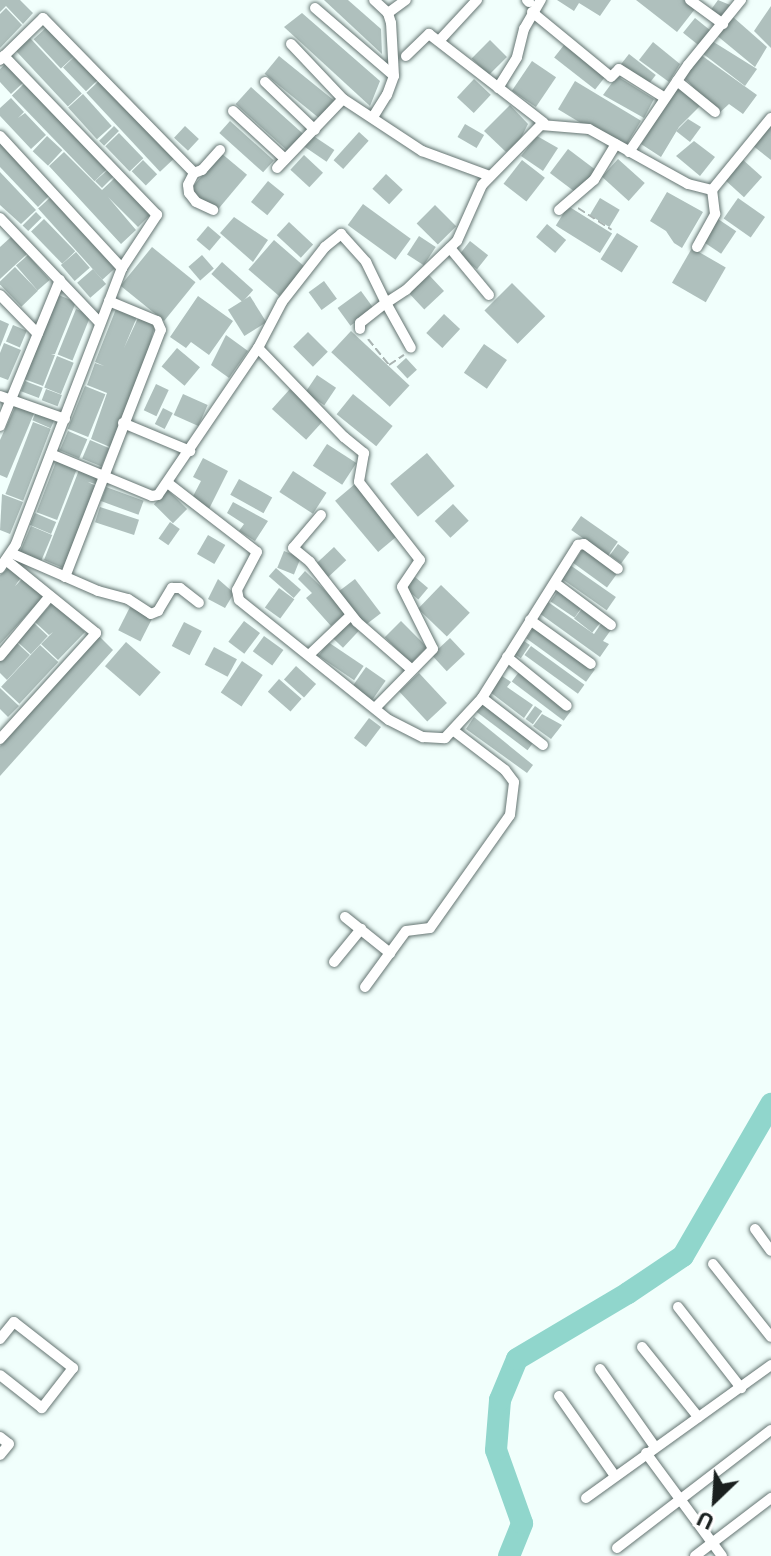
<!DOCTYPE html>
<style>
body{margin:0}
#map{position:relative;width:771px;height:1556px;overflow:hidden;background:#f1fffc;font-family:"Open Sans",sans-serif}
div>[style]{position:absolute}
.river>*{height:22px;margin:-11px;padding:0 11px;transform-origin:11px;border-radius:11px;background:#90d6cc}
.building>*{inset:0;background:#afc0bd;transform-origin:0 0}
.path>*{height:2px;margin-top:-1px;transform-origin:0;background:repeating-linear-gradient(90deg,#a9b4b2 0 8px,transparent 0 12px)}
.roads{filter:drop-shadow(0 0 2px #657572) drop-shadow(0 0 2px #657572)}
.minor>*{height:10px;margin:-5px;padding:0 5px;transform-origin:5px;border-radius:5px;background:#fff}
span{translate:-50% -50%;white-space:nowrap;text-align:center;line-height:1.15;-webkit-text-stroke:8px #fff;paint-order:stroke}
.north{position:absolute;left:675px;top:1460px;width:80px;height:80px;-webkit-text-stroke:6px #fff;paint-order:stroke;rotate:205deg;font-size:22px;font-weight:700;line-height:32px;text-align:center;color:#1a201f}
.north::after{content:'';display:block;margin:auto;width:28px;height:36px;background:#1a201f;clip-path:polygon(50% 0,100% 100%,50% 72%,0 100%)}
</style>
<div id="map">
<div class="river">
<i style="left:509px;top:1556px;width:35px;rotate:-68deg"></i>
<i style="left:522px;top:1523px;width:77px;rotate:-109.6deg"></i>
<i style="left:496px;top:1450px;width:50px;rotate:-85.4deg"></i>
<i style="left:500px;top:1400px;width:44px;rotate:-67.5deg"></i>
<i style="left:517px;top:1359px;width:129px;rotate:-30.7deg"></i>
<i style="left:628px;top:1293px;width:66px;rotate:-33.9deg"></i>
<i style="left:683px;top:1256px;width:176px;rotate:-59.9deg"></i>
</div>
<div class="building">
<i style="clip-path:polygon(0 0,20px 0,33px 13px,23px 24px,6px 6px,0 12px)"></i>
<i style="clip-path:polygon(324px 0,348px 0,381px 29px,382px 54px)"></i>
<i style="clip-path:polygon(557px 0,611px 0,600px 16px,579px 3px,574px 11px)"></i>
<i style="clip-path:polygon(636px 0,684px 0,695px 9px,677px 32px)"></i>
<i style="clip-path:polygon(718px 0,730px 5px,719px 19px,710px 11px)"></i>
<i style="clip-path:polygon(771px 6px,771px 48px,754px 31px)"></i>
<i style="clip-path:polygon(6px 8px,22px 25px,0 48px,0 14px)"></i>
<i style="clip-path:polygon(302px 13px,380px 81px,370px 106px,284px 27px)"></i>
<i style="clip-path:polygon(733px 17px,767px 47px,755px 67px,715px 34px)"></i>
<i style="left:695px;top:18px;width:22px;height:19px;rotate:39deg"></i>
<i style="left:49px;top:25px;width:40px;height:21px;rotate:47deg"></i>
<i style="left:30px;top:38px;width:76px;height:19px;rotate:47deg"></i>
<i style="left:490px;top:40px;width:24px;height:26px;rotate:45deg"></i>
<i style="clip-path:polygon(712px 41px,757px 69px,745px 86px,702px 53px)"></i>
<i style="clip-path:polygon(653px 42px,680px 64px,669px 82px,639px 60px)"></i>
<i style="left:564px;top:45px;width:52px;height:16px;rotate:38deg"></i>
<i style="left:629px;top:54px;width:34px;height:13px;rotate:38deg"></i>
<i style="left:76px;top:55px;width:33px;height:18px;rotate:46deg"></i>
<i style="clip-path:polygon(701px 55px,757px 95px,743px 114px,729px 104px,717px 115px,685px 78px)"></i>
<i style="left:279px;top:56px;width:72px;height:23px;rotate:39deg"></i>
<i style="clip-path:polygon(9px 61px,26px 80px,11px 94px,0 82px,0 69px)"></i>
<i style="left:532px;top:61px;width:29px;height:36px;rotate:34deg"></i>
<i style="clip-path:polygon(617px 76px,654px 99px,644px 118px,603px 95px)"></i>
<i style="left:101px;top:79px;width:108px;height:20px;rotate:47deg"></i>
<i style="left:474px;top:79px;width:23px;height:25px;rotate:43deg"></i>
<i style="left:27px;top:81px;width:119px;height:21px;rotate:46deg"></i>
<i style="left:575px;top:81px;width:77px;height:33px;rotate:31deg"></i>
<i style="clip-path:polygon(680px 83px,703px 103px,679px 127px,661px 157px,641px 144px)"></i>
<i style="left:251px;top:87px;width:73px;height:23px;rotate:42deg"></i>
<i style="left:83px;top:94px;width:43px;height:20px;rotate:48deg"></i>
<i style="clip-path:polygon(11px 98px,24px 112px,18px 118px,25px 113px,46px 135px,31px 149px,0 116px,0 108px)"></i>
<i style="clip-path:polygon(510px 105px,528px 124px,520px 140px,506px 152px,484px 131px)"></i>
<i style="clip-path:polygon(688px 119px,701px 127px,690px 142px,676px 131px)"></i>
<i style="left:230px;top:121px;width:59px;height:16px;rotate:42deg"></i>
<i style="clip-path:polygon(771px 121px,771px 160px,752px 145px)"></i>
<i style="left:465px;top:124px;width:22px;height:15px;rotate:30deg"></i>
<i style="left:114px;top:126px;width:7px;height:21px;rotate:45deg"></i>
<i style="left:185px;top:126px;width:19px;height:16px;rotate:43deg"></i>
<i style="left:359px;top:132px;width:13px;height:38px;rotate:42deg"></i>
<i style="left:119px;top:133px;width:35px;height:19px;rotate:46deg"></i>
<i style="left:312px;top:135px;width:27px;height:14px;rotate:34deg"></i>
<i style="left:47px;top:136px;width:21px;height:21px;rotate:43deg"></i>
<i style="clip-path:polygon(537px 136px,558px 148px,543px 171px,521px 156px)"></i>
<i style="clip-path:polygon(0 139px,51px 194px,38px 207px,0 167px)"></i>
<i style="clip-path:polygon(694px 141px,715px 157px,700px 176px,676px 156px)"></i>
<i style="left:568px;top:149px;width:34px;height:30px;rotate:37deg"></i>
<i style="clip-path:polygon(64px 152px,102px 190px,118px 175px,154px 211px,138px 227px,108px 197px,136px 230px,121px 244px,49px 166px)"></i>
<i style="left:221px;top:153px;width:34px;height:48px;rotate:40deg"></i>
<i style="left:304px;top:155px;width:26px;height:20px;rotate:43deg"></i>
<i style="left:618px;top:159px;width:36px;height:24px;rotate:42deg"></i>
<i style="left:742px;top:159px;width:27px;height:27px;rotate:42deg"></i>
<i style="left:143px;top:160px;width:20px;height:16px;rotate:45deg"></i>
<i style="left:522px;top:160px;width:29px;height:30px;rotate:38deg"></i>
<i style="clip-path:polygon(111px 167px,117px 173px,102px 188px,95px 181px)"></i>
<i style="clip-path:polygon(0 172px,36px 210px,21px 224px,0 205px)"></i>
<i style="left:386px;top:174px;width:23px;height:20px;rotate:43deg"></i>
<i style="left:268px;top:181px;width:21px;height:27px;rotate:39deg"></i>
<i style="clip-path:polygon(667px 192px,703px 212px,682px 248px,674px 243px,666px 231px,650px 221px)"></i>
<i style="left:53px;top:195px;width:96px;height:20px;rotate:48deg"></i>
<i style="left:600px;top:198px;width:23px;height:20px;rotate:31deg"></i>
<i style="left:738px;top:198px;width:33px;height:25px;rotate:35deg"></i>
<i style="left:363px;top:204px;width:59px;height:26px;rotate:36deg"></i>
<i style="left:435px;top:205px;width:30px;height:26px;rotate:45deg"></i>
<i style="left:568px;top:206px;width:52px;height:23px;rotate:32deg"></i>
<i style="left:36px;top:212px;width:8px;height:19px;rotate:45deg"></i>
<i style="clip-path:polygon(234px 217px,268px 240px,253px 262px,220px 233px)"></i>
<i style="left:44px;top:219px;width:45px;height:18px;rotate:46deg"></i>
<i style="left:718px;top:219px;width:22px;height:27px;rotate:34deg"></i>
<i style="left:289px;top:222px;width:33px;height:18px;rotate:43deg"></i>
<i style="left:547px;top:224px;width:25px;height:17px;rotate:40deg"></i>
<i style="left:208px;top:226px;width:17px;height:18px;rotate:40deg"></i>
<i style="left:617px;top:233px;width:25px;height:31px;rotate:32deg"></i>
<i style="left:419px;top:236px;width:20px;height:22px;rotate:33deg"></i>
<i style="clip-path:polygon(11px 237px,27px 254px,0 279px,0 247px)"></i>
<i style="left:274px;top:240px;width:41px;height:39px;rotate:41deg"></i>
<i style="left:470px;top:241px;width:23px;height:18px;rotate:38deg"></i>
<i style="left:152px;top:247px;width:56px;height:50px;rotate:39deg"></i>
<i style="left:692px;top:248px;width:39px;height:40px;rotate:30deg"></i>
<i style="left:76px;top:252px;width:21px;height:20px;rotate:49deg"></i>
<i style="left:28px;top:255px;width:33px;height:16px;rotate:49deg"></i>
<i style="left:202px;top:255px;width:18px;height:18px;rotate:49deg"></i>
<i style="left:222px;top:262px;width:42px;height:16px;rotate:42deg"></i>
<i style="left:15px;top:267px;width:33px;height:23px;rotate:46deg"></i>
<i style="left:93px;top:269px;width:20px;height:21px;rotate:49deg"></i>
<i style="left:429px;top:275px;width:22px;height:27px;rotate:47deg"></i>
<i style="left:324px;top:281px;width:22px;height:19px;rotate:54deg"></i>
<i style="left:512px;top:283px;width:47px;height:39px;rotate:45deg"></i>
<i style="left:361px;top:291px;width:22px;height:29px;rotate:54deg"></i>
<i style="clip-path:polygon(56px 294px,76px 302px,55px 354px,51px 354px,55px 355px,43px 386px,24px 379px)"></i>
<i style="clip-path:polygon(198px 296px,233px 321px,209px 355px,191px 342px,186px 348px,170px 337px)"></i>
<i style="left:250px;top:296px;width:31px;height:26px;rotate:58deg"></i>
<i style="left:76px;top:309px;width:16px;height:49px;rotate:22deg"></i>
<i style="clip-path:polygon(116px 309px,137px 317px,124px 348px,138px 318px,155px 325px,148px 352px,110px 447px,91px 439px,107px 393px,87px 385px,95px 363px,104px 366px,95px 362px)"></i>
<i style="left:444px;top:314px;width:22px;height:26px;rotate:43deg"></i>
<i style="clip-path:polygon(0 320px,9px 324px,0 347px)"></i>
<i style="left:13px;top:325px;width:15px;height:18px;rotate:23deg"></i>
<i style="left:351px;top:331px;width:80px;height:29px;rotate:43deg"></i>
<i style="left:308px;top:332px;width:28px;height:21px;rotate:45deg"></i>
<i style="clip-path:polygon(226px 335px,248px 351px,229px 378px,211px 365px)"></i>
<i style="clip-path:polygon(4px 343px,21px 350px,8px 380px,0 377px,0 353px)"></i>
<i style="left:484px;top:344px;width:28px;height:35px;rotate:35deg"></i>
<i style="left:177px;top:348px;width:30px;height:24px;rotate:40deg"></i>
<i style="left:57px;top:356px;width:18px;height:34px;rotate:22deg"></i>
<i style="left:406px;top:358px;width:16px;height:13px;rotate:47deg"></i>
<i style="left:317px;top:375px;width:23px;height:21px;rotate:34deg"></i>
<i style="left:25px;top:381px;width:19px;height:11px;rotate:21deg"></i>
<i style="left:156px;top:384px;width:14px;height:29px;rotate:25deg"></i>
<i style="left:85px;top:386px;width:22px;height:46px;rotate:22deg"></i>
<i style="left:46px;top:389px;width:17px;height:12px;rotate:21deg"></i>
<i style="left:290px;top:389px;width:46px;height:27px;rotate:42deg"></i>
<i style="left:183px;top:394px;width:27px;height:23px;rotate:24deg"></i>
<i style="left:353px;top:394px;width:51px;height:26px;rotate:39deg"></i>
<i style="clip-path:polygon(17px 403px,35px 411px,7px 478px,0 475px,0 440px)"></i>
<i style="left:163px;top:408px;width:11px;height:18px;rotate:27deg"></i>
<i style="left:36px;top:412px;width:20px;height:9px;rotate:24deg"></i>
<i style="left:33px;top:422px;width:19px;height:77px;rotate:21deg"></i>
<i style="left:68px;top:431px;width:21px;height:21px;rotate:23deg"></i>
<i style="left:90px;top:440px;width:21px;height:20px;rotate:23deg"></i>
<i style="left:327px;top:444px;width:35px;height:26px;rotate:33deg"></i>
<i style="left:427px;top:453px;width:43px;height:48px;rotate:50deg"></i>
<i style="clip-path:polygon(203px 458px,228px 471px,209px 509px,191px 500px,201px 481px,193px 477px)"></i>
<i style="left:57px;top:459px;width:22px;height:57px;rotate:21deg"></i>
<i style="clip-path:polygon(79px 470px,99px 478px,96px 484px,88px 482px,96px 486px,63px 568px,44px 560px)"></i>
<i style="left:293px;top:471px;width:40px;height:25px;rotate:33deg"></i>
<i style="left:239px;top:479px;width:38px;height:18px;rotate:29deg"></i>
<i style="left:355px;top:484px;width:67px;height:26px;rotate:50deg"></i>
<i style="left:106px;top:487px;width:40px;height:15px;rotate:20deg"></i>
<i style="left:168px;top:490px;width:27px;height:20px;rotate:45deg"></i>
<i style="clip-path:polygon(2px 494px,23px 502px,10px 534px,0 530px)"></i>
<i style="clip-path:polygon(233px 502px,268px 521px,255px 541px,239px 531px,244px 524px,227px 513px)"></i>
<i style="left:453px;top:504px;width:23px;height:25px;rotate:47deg"></i>
<i style="left:100px;top:507px;width:41px;height:16px;rotate:18deg"></i>
<i style="left:35px;top:513px;width:23px;height:13px;rotate:23deg"></i>
<i style="left:581px;top:516px;width:45px;height:17px;rotate:35deg"></i>
<i style="left:170px;top:522px;width:12px;height:20px;rotate:35deg"></i>
<i style="left:31px;top:526px;width:23px;height:28px;rotate:23deg"></i>
<i style="left:208px;top:535px;width:20px;height:22px;rotate:30deg"></i>
<i style="left:618px;top:544px;width:14px;height:14px;rotate:36deg"></i>
<i style="left:334px;top:547px;width:18px;height:25px;rotate:47deg"></i>
<i style="left:583px;top:549px;width:42px;height:17px;rotate:36deg"></i>
<i style="left:284px;top:551px;width:18px;height:18px;rotate:22deg"></i>
<i style="left:570px;top:565px;width:56px;height:16px;rotate:35deg"></i>
<i style="clip-path:polygon(11px 566px,22px 576px,15px 586px,24px 577px,44px 596px,0 644px,0 575px)"></i>
<i style="left:276px;top:568px;width:33px;height:11px;rotate:41deg"></i>
<i style="clip-path:polygon(305px 571px,347px 612px,331px 626px,306px 598px,312px 593px,298px 579px)"></i>
<i style="left:415px;top:577px;width:17px;height:15px;rotate:40deg"></i>
<i style="clip-path:polygon(218px 579px,234px 593px,225px 608px,208px 599px)"></i>
<i style="left:355px;top:579px;width:43px;height:21px;rotate:53deg"></i>
<i style="left:441px;top:585px;width:40px;height:33px;rotate:44deg"></i>
<i style="left:279px;top:588px;width:19px;height:24px;rotate:36deg"></i>
<i style="left:559px;top:589px;width:29px;height:15px;rotate:34deg"></i>
<i style="clip-path:polygon(53px 602px,85px 632px,58px 660px,41px 644px,53px 632px,49px 635px,35px 622px)"></i>
<i style="clip-path:polygon(548px 602px,594px 634px,603px 621px,613px 627px,603px 641px,609px 644px,600px 657px,539px 613px)"></i>
<i style="left:584px;top:606px;width:23px;height:16px;rotate:38deg"></i>
<i style="left:130px;top:607px;width:25px;height:26px;rotate:27deg"></i>
<i style="left:347px;top:620px;width:16px;height:23px;rotate:43deg"></i>
<i style="left:244px;top:621px;width:20px;height:26px;rotate:37deg"></i>
<i style="left:401px;top:621px;width:37px;height:23px;rotate:45deg"></i>
<i style="left:184px;top:622px;width:20px;height:27px;rotate:27deg"></i>
<i style="left:34px;top:623px;width:19px;height:25px;rotate:43deg"></i>
<i style="left:535px;top:626px;width:74px;height:15px;rotate:36deg"></i>
<i style="clip-path:polygon(97px 634px,113px 650px,0 776px,0 746px)"></i>
<i style="left:264px;top:636px;width:24px;height:19px;rotate:36deg"></i>
<i style="left:450px;top:638px;width:22px;height:25px;rotate:47deg"></i>
<i style="left:524px;top:641px;width:7px;height:16px;rotate:34deg"></i>
<i style="left:126px;top:642px;width:46px;height:32px;rotate:41deg"></i>
<i style="left:328px;top:642px;width:43px;height:17px;rotate:34deg"></i>
<i style="clip-path:polygon(17px 643px,30px 655px,7px 680px,0 673px,0 661px)"></i>
<i style="left:40px;top:645px;width:25px;height:57px;rotate:43deg"></i>
<i style="left:531px;top:646px;width:66px;height:11px;rotate:36deg"></i>
<i style="left:214px;top:647px;width:26px;height:20px;rotate:28deg"></i>
<i style="left:242px;top:661px;width:25px;height:38px;rotate:34deg"></i>
<i style="left:296px;top:666px;width:27px;height:18px;rotate:42deg"></i>
<i style="left:366px;top:667px;width:24px;height:25px;rotate:35deg"></i>
<i style="left:519px;top:672px;width:65px;height:12px;rotate:37deg"></i>
<i style="left:419px;top:673px;width:41px;height:27px;rotate:47deg"></i>
<i style="clip-path:polygon(502px 676px,511px 682px,507px 687px,533px 705px,524px 718px,490px 692px)"></i>
<i style="left:279px;top:679px;width:30px;height:17px;rotate:41deg"></i>
<i style="clip-path:polygon(0 688px,19px 706px,8px 717px,0 709px)"></i>
<i style="left:483px;top:703px;width:64px;height:11px;rotate:37deg"></i>
<i style="left:535px;top:706px;width:9px;height:16px;rotate:36deg"></i>
<i style="clip-path:polygon(542px 714px,562px 725px,551px 739px,533px 726px)"></i>
<i style="clip-path:polygon(474px 717px,533px 765px,527px 773px,466px 729px)"></i>
<i style="left:369px;top:718px;width:15px;height:25px;rotate:37deg"></i>
</div>
<div class="path">
<i style="left:578px;top:208px;width:40px;rotate:32.9deg"></i>
<i style="left:368px;top:339px;width:33px;rotate:51deg"></i>
<i style="left:389px;top:365px;width:18px;rotate:-34deg"></i>
</div>
<div class="roads">
<div class="minor">
<i style="left:527px;top:0;width:3px;rotate:45deg"></i>
<i style="left:690px;top:0;width:41px;rotate:36deg"></i>
<i style="left:315px;top:8px;width:104px;rotate:40.7deg"></i>
<i style="left:532px;top:12px;width:102px;rotate:39.4deg"></i>
<i style="left:611px;top:77px;width:11px;rotate:-45deg"></i>
<i style="left:619px;top:69px;width:54px;rotate:32.2deg"></i>
<i style="left:388px;top:13px;width:22px;rotate:-36deg"></i>
<i style="left:439px;top:41px;width:56px;rotate:-47.2deg"></i>
<i style="left:291px;top:44px;width:76px;rotate:46.6deg"></i>
<i style="left:343px;top:99px;width:95px;rotate:33.4deg"></i>
<i style="left:422px;top:151px;width:72px;rotate:20.2deg"></i>
<i style="left:406px;top:56px;width:32px;rotate:-44deg"></i>
<i style="left:429px;top:34px;width:145px;rotate:37.7deg"></i>
<i style="left:0;top:60px;width:60px;rotate:-44.3deg"></i>
<i style="left:43px;top:18px;width:216px;rotate:45.7deg"></i>
<i style="left:194px;top:173px;width:9px;rotate:-21deg"></i>
<i style="left:202px;top:170px;width:27px;rotate:-48deg"></i>
<i style="left:677px;top:81px;width:49px;rotate:39.2deg"></i>
<i style="left:265px;top:82px;width:69px;rotate:43.8deg"></i>
<i style="left:498px;top:88px;width:36px;rotate:-58deg"></i>
<i style="left:517px;top:57px;width:29px;rotate:-76deg"></i>
<i style="left:524px;top:29px;width:34px;rotate:-60deg"></i>
<i style="left:233px;top:111px;width:71px;rotate:42.7deg"></i>
<i style="left:373px;top:117px;width:26px;rotate:-58deg"></i>
<i style="left:387px;top:95px;width:20px;rotate:-70deg"></i>
<i style="left:394px;top:76px;width:53px;rotate:-93.2deg"></i>
<i style="left:391px;top:23px;width:10px;rotate:-107deg"></i>
<i style="left:388px;top:13px;width:19px;rotate:-137deg"></i>
<i style="left:0;top:136px;width:180px;rotate:47.3deg"></i>
<i style="left:629px;top:152px;width:105px;rotate:-55.9deg"></i>
<i style="left:688px;top:65px;width:84px;rotate:-50.8deg"></i>
<i style="left:277px;top:168px;width:95px;rotate:-46.3deg"></i>
<i style="left:194px;top:173px;width:13px;rotate:117deg"></i>
<i style="left:188px;top:185px;width:8px;rotate:83deg"></i>
<i style="left:189px;top:193px;width:11px;rotate:52deg"></i>
<i style="left:196px;top:202px;width:19px;rotate:25deg"></i>
<i style="left:559px;top:210px;width:46px;rotate:-40.6deg"></i>
<i style="left:594px;top:180px;width:42px;rotate:-58.6deg"></i>
<i style="left:0;top:218px;width:145px;rotate:46.4deg"></i>
<i style="left:697px;top:247px;width:38px;rotate:-61deg"></i>
<i style="left:715px;top:214px;width:24px;rotate:-97deg"></i>
<i style="left:450px;top:248px;width:61px;rotate:50.3deg"></i>
<i style="left:0;top:295px;width:54px;rotate:45.7deg"></i>
<i style="left:360px;top:329px;width:6px;rotate:-90deg"></i>
<i style="left:360px;top:323px;width:33px;rotate:-38deg"></i>
<i style="left:386px;top:303px;width:51px;rotate:60.9deg"></i>
<i style="left:258px;top:348px;width:124px;rotate:46deg"></i>
<i style="left:344px;top:437px;width:26px;rotate:39deg"></i>
<i style="left:364px;top:453px;width:29px;rotate:100deg"></i>
<i style="left:359px;top:482px;width:99px;rotate:52deg"></i>
<i style="left:420px;top:560px;width:32px;rotate:124deg"></i>
<i style="left:402px;top:587px;width:69px;rotate:63.4deg"></i>
<i style="left:433px;top:649px;width:83px;rotate:134.5deg"></i>
<i style="left:0;top:396px;width:69px;rotate:19.5deg"></i>
<i style="left:123px;top:423px;width:73px;rotate:22.7deg"></i>
<i style="left:0;top:426px;width:158px;rotate:-67.7deg"></i>
<i style="left:51px;top:454px;width:109px;rotate:22.6deg"></i>
<i style="left:152px;top:496px;width:6px;rotate:-9deg"></i>
<i style="left:158px;top:495px;width:178px;rotate:-55.8deg"></i>
<i style="left:258px;top:348px;width:52px;rotate:-62.4deg"></i>
<i style="left:282px;top:302px;width:70px;rotate:-52deg"></i>
<i style="left:325px;top:247px;width:21px;rotate:-39deg"></i>
<i style="left:341px;top:234px;width:38px;rotate:48deg"></i>
<i style="left:366px;top:262px;width:46px;rotate:64deg"></i>
<i style="left:386px;top:303px;width:24px;rotate:-33deg"></i>
<i style="left:406px;top:290px;width:71px;rotate:-43.9deg"></i>
<i style="left:457px;top:241px;width:61px;rotate:-65.9deg"></i>
<i style="left:482px;top:185px;width:84px;rotate:-45.5deg"></i>
<i style="left:541px;top:125px;width:48px;rotate:4.8deg"></i>
<i style="left:589px;top:129px;width:113px;rotate:29.1deg"></i>
<i style="left:688px;top:184px;width:25px;rotate:14deg"></i>
<i style="left:712px;top:190px;width:93px;rotate:-50.7deg"></i>
<i style="left:169px;top:484px;width:111px;rotate:37.7deg"></i>
<i style="left:257px;top:552px;width:43px;rotate:117.8deg"></i>
<i style="left:237px;top:590px;width:10px;rotate:79deg"></i>
<i style="left:239px;top:600px;width:192px;rotate:38.7deg"></i>
<i style="left:389px;top:720px;width:38px;rotate:27deg"></i>
<i style="left:423px;top:737px;width:22px;rotate:3deg"></i>
<i style="left:445px;top:738px;width:54px;rotate:-47.2deg"></i>
<i style="left:482px;top:698px;width:181px;rotate:-57.9deg"></i>
<i style="left:578px;top:545px;width:6px;rotate:-9deg"></i>
<i style="left:584px;top:544px;width:42px;rotate:36.3deg"></i>
<i style="left:321px;top:515px;width:43px;rotate:130.3deg"></i>
<i style="left:293px;top:548px;width:22px;rotate:39deg"></i>
<i style="left:310px;top:562px;width:76px;rotate:51.9deg"></i>
<i style="left:357px;top:622px;width:72px;rotate:41deg"></i>
<i style="left:11px;top:553px;width:95px;rotate:23.6deg"></i>
<i style="left:98px;top:591px;width:31px;rotate:15deg"></i>
<i style="left:128px;top:599px;width:27px;rotate:33deg"></i>
<i style="left:151px;top:614px;width:8px;rotate:-23deg"></i>
<i style="left:158px;top:611px;width:27px;rotate:-59deg"></i>
<i style="left:172px;top:588px;width:8px"></i>
<i style="left:180px;top:588px;width:24px;rotate:38deg"></i>
<i style="left:0;top:568px;width:29px;rotate:-56deg"></i>
<i style="left:16px;top:544px;width:296px;rotate:-69deg"></i>
<i style="left:122px;top:268px;width:64px;rotate:-56.6deg"></i>
<i style="left:157px;top:215px;width:221px;rotate:-133.9deg"></i>
<i style="left:65px;top:577px;width:265px;rotate:-68.8deg"></i>
<i style="left:161px;top:330px;width:10px;rotate:-114deg"></i>
<i style="left:157px;top:321px;width:52px;rotate:-157.4deg"></i>
<i style="left:555px;top:583px;width:70px;rotate:36.9deg"></i>
<i style="left:530px;top:620px;width:75px;rotate:35.8deg"></i>
<i style="left:309px;top:655px;width:58px;rotate:-43.6deg"></i>
<i style="left:0;top:656px;width:78px;rotate:-50.2deg"></i>
<i style="left:507px;top:657px;width:77px;rotate:39.2deg"></i>
<i style="left:482px;top:698px;width:77px;rotate:37.6deg"></i>
<i style="left:0;top:739px;width:143px;rotate:-47.8deg"></i>
<i style="left:96px;top:633px;width:116px;rotate:-141deg"></i>
<i style="left:345px;top:917px;width:58px;rotate:38.7deg"></i>
<i style="left:334px;top:962px;width:43px;rotate:-50.7deg"></i>
<i style="left:365px;top:987px;width:69px;rotate:-53.8deg"></i>
<i style="left:406px;top:931px;width:24px;rotate:-7deg"></i>
<i style="left:430px;top:928px;width:138px;rotate:-54.7deg"></i>
<i style="left:510px;top:815px;width:33px;rotate:-83deg"></i>
<i style="left:514px;top:782px;width:15px;rotate:-127deg"></i>
<i style="left:505px;top:770px;width:64px;rotate:-142.6deg"></i>
<i style="left:755px;top:1229px;width:27px;rotate:54deg"></i>
<i style="left:713px;top:1264px;width:93px;rotate:51.5deg"></i>
<i style="left:678px;top:1307px;width:103px;rotate:52.1deg"></i>
<i style="left:0;top:1339px;width:22px;rotate:-51deg"></i>
<i style="left:14px;top:1322px;width:75px;rotate:37.9deg"></i>
<i style="left:73px;top:1368px;width:51px;rotate:127.8deg"></i>
<i style="left:42px;top:1408px;width:53px;rotate:-141.8deg"></i>
<i style="left:642px;top:1347px;width:90px;rotate:51.3deg"></i>
<i style="left:600px;top:1369px;width:95px;rotate:54.8deg"></i>
<i style="left:559px;top:1396px;width:98px;rotate:55deg"></i>
<i style="left:0;top:1437px;width:11px;rotate:38deg"></i>
<i style="left:9px;top:1444px;width:14px;rotate:129deg"></i>
<i style="left:646px;top:1453px;width:128px;rotate:53.6deg"></i>
<i style="left:586px;top:1498px;width:228px;rotate:-35.7deg"></i>
<i style="left:617px;top:1548px;width:194px;rotate:-37.5deg"></i>
<i style="left:695px;top:1556px;width:96px;rotate:-37.3deg"></i>
</div>
</div>
<div class="north">U</div>
</div>
